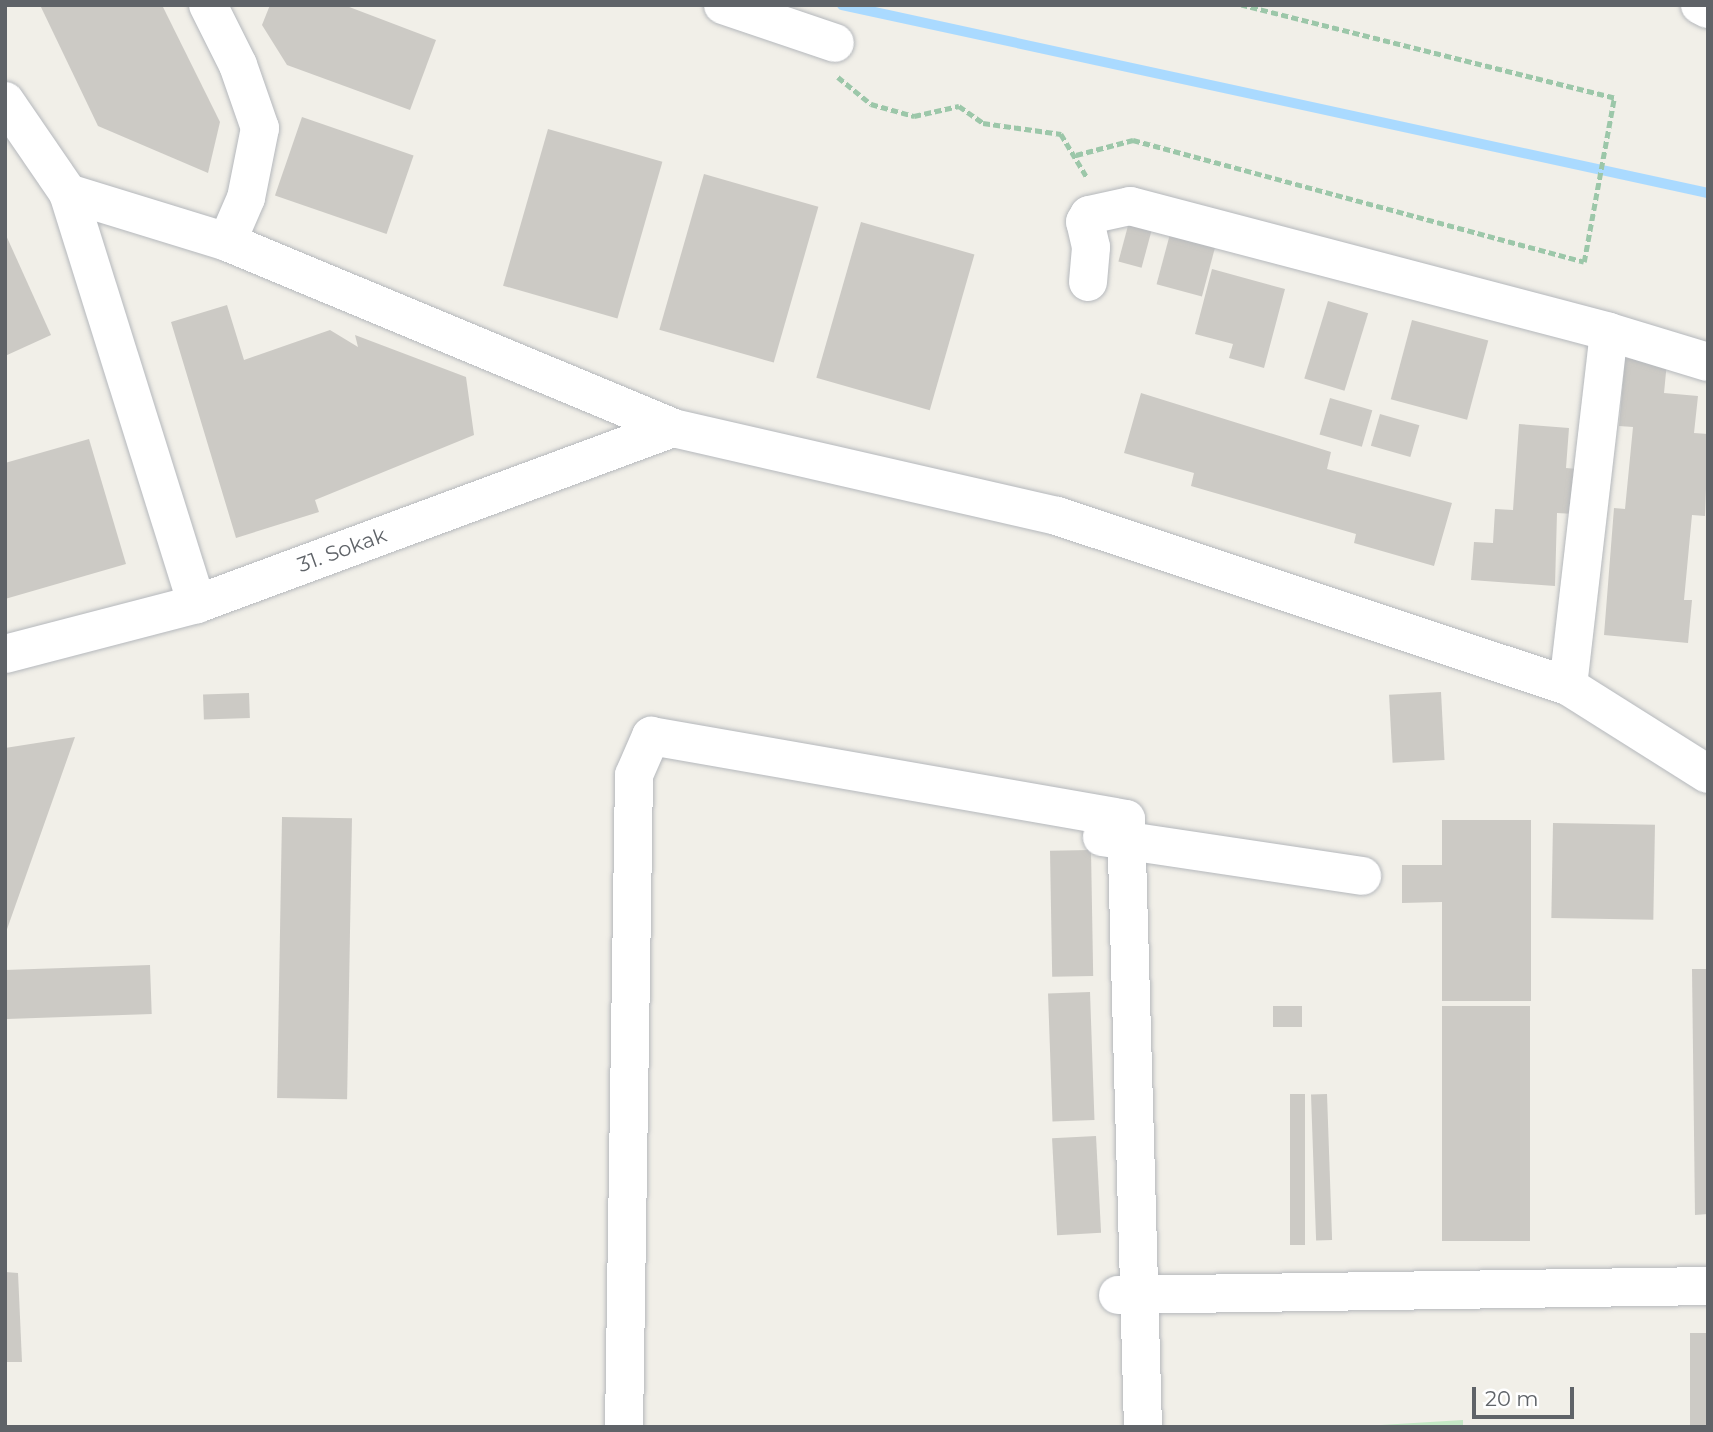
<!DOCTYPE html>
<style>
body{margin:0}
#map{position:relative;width:1713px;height:1432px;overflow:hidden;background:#f1efe8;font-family:Montserrat,sans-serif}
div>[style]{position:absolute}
.green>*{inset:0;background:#c5e8c5}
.stream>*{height:10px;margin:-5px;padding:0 5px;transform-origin:5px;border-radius:5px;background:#aadaff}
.building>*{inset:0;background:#cccac5;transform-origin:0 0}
.path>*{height:4.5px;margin-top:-2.25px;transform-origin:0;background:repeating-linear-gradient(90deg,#9cc7a9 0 7px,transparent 0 10.5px)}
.roads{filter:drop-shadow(0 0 2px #b5b8bc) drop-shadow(0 0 2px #b5b8bc)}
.minor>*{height:38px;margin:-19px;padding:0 19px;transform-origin:19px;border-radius:19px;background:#fff}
span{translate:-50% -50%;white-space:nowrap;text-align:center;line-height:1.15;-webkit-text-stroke:6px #fff;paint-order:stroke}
.street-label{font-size:21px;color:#5f6368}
.frame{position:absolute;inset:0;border:7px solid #5f6368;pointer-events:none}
.scale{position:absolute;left:1472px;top:1387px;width:102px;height:32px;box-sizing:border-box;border:4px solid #5f6368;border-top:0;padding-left:9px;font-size:21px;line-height:24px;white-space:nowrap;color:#5f6368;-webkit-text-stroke:5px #fff;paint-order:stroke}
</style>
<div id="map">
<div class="green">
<i style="clip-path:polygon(1463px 1420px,1463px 1427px,1348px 1427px)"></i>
</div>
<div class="stream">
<i style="left:842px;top:5px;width:886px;rotate:12.25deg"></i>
</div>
<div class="building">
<i style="clip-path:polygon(40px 5px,162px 5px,220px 122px,208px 173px,98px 126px)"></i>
<i style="clip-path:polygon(270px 5px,344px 5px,436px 40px,410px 110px,287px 65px,262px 25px)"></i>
<i style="left:302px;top:117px;width:118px;height:83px;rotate:19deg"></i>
<i style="left:548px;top:129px;width:119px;height:163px;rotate:16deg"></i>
<i style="left:704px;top:174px;width:119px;height:162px;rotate:16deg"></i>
<i style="left:861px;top:222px;width:118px;height:162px;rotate:16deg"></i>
<i style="left:1129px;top:222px;width:24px;height:41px;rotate:15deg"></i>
<i style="clip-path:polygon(5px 233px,51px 335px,5px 356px)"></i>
<i style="left:1170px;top:234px;width:47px;height:52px;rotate:15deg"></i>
<i style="clip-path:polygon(1212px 269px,1285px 289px,1264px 368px,1229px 358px,1233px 344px,1195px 334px)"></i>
<i style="left:1328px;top:301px;width:42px;height:81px;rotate:17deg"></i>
<i style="clip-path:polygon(227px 305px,244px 360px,330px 330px,358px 347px,355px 335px,466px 377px,474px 435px,315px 500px,319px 512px,236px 538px,171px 322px)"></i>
<i style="left:1412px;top:320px;width:79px;height:82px;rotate:15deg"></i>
<i style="clip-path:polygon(1625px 358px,1667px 362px,1664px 393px,1698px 396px,1694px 433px,1708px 434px,1705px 516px,1692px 515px,1684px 600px,1692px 600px,1688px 643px,1604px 635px,1614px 508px,1625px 509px,1633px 427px,1619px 426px)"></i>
<i style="clip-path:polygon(1141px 393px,1331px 452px,1327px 469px,1452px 503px,1434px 566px,1354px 543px,1356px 534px,1191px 486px,1194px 473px,1124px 453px)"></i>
<i style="left:1330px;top:398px;width:44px;height:38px;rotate:16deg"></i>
<i style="left:1380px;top:414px;width:41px;height:33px;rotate:16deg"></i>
<i style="clip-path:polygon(1519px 424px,1569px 428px,1566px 468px,1577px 469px,1574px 514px,1557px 513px,1555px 586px,1471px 580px,1474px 542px,1493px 543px,1495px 509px,1513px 510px)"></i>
<i style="clip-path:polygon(89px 439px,126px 564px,5px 599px,5px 463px)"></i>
<i style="left:1441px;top:692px;width:68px;height:52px;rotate:87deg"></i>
<i style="left:249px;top:693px;width:25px;height:46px;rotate:88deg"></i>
<i style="clip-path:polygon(75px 737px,6px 932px,5px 932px,5px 748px)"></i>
<i style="left:282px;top:817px;width:70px;height:281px;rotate:1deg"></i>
<i style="clip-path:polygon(1442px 820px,1531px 820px,1531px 1001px,1442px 1001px,1442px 902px,1402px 903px,1402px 865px,1442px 865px)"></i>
<i style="left:1553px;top:823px;width:102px;height:95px;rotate:1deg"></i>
<i style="left:1091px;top:850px;width:126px;height:41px;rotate:89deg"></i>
<i style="left:150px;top:965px;width:49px;height:145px;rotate:88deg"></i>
<i style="clip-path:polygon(1692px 969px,1708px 969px,1708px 1214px,1695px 1215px)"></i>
<i style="left:1090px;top:992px;width:128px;height:42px;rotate:88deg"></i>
<i style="left:1302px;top:1006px;width:21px;height:29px;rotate:90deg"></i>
<i style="left:1442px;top:1006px;width:88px;height:235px"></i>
<i style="left:1290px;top:1094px;width:15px;height:151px"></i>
<i style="left:1327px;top:1094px;width:146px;height:16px;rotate:88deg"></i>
<i style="left:1096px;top:1136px;width:97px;height:44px;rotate:87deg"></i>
<i style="clip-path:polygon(5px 1272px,18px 1273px,22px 1362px,5px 1362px)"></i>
<i style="left:1708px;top:1333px;width:94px;height:18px;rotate:90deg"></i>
</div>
<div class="path">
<i style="left:838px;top:77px;width:43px;rotate:39.3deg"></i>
<i style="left:871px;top:104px;width:45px;rotate:15.6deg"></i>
<i style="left:914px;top:116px;width:46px;rotate:-12.5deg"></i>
<i style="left:959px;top:106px;width:29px;rotate:35deg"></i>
<i style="left:983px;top:123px;width:79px;rotate:8deg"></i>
<i style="left:1061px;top:134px;width:52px;rotate:59deg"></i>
<i style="left:1076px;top:155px;width:59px;rotate:-14.7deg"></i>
<i style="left:1133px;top:140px;width:467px;rotate:15.1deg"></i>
<i style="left:1584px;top:262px;width:167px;rotate:-79.6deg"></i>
<i style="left:1614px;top:98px;width:384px;rotate:-166deg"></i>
</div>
<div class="roads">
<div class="minor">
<i style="left:208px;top:5px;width:67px;rotate:63.4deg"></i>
<i style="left:238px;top:65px;width:67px;rotate:70.8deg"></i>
<i style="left:260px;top:128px;width:71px;rotate:101.3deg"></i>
<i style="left:246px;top:198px;width:48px;rotate:113.4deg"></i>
<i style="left:723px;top:5px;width:118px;rotate:18.7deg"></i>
<i style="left:1700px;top:5px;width:9px;rotate:27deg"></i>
<i style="left:5px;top:101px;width:112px;rotate:55.6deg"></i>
<i style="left:68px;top:193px;width:166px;rotate:17.1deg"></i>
<i style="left:227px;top:242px;width:483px;rotate:22.6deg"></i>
<i style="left:673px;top:428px;width:394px;rotate:12.9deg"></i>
<i style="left:1057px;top:516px;width:539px;rotate:18.4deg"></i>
<i style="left:1568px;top:686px;width:165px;rotate:32.2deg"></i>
<i style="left:68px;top:193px;width:431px;rotate:72.6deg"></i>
<i style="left:1088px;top:282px;width:35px;rotate:-85deg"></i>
<i style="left:1091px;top:247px;width:26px;rotate:-103deg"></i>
<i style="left:1085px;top:222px;width:8px;rotate:-60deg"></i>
<i style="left:1089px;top:215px;width:42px;rotate:-12.4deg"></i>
<i style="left:1130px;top:206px;width:495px;rotate:14.7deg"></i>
<i style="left:1609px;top:332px;width:103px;rotate:16.9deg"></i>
<i style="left:5px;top:654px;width:198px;rotate:-14.6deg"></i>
<i style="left:197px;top:604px;width:507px;rotate:-20.29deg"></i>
<i style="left:1568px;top:686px;width:356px;rotate:-83.4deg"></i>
<i style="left:1102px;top:837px;width:263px;rotate:8.5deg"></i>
<i style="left:1118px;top:1295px;width:590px;rotate:-0.87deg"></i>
<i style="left:624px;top:1427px;width:652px;rotate:-89.12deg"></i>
<i style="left:634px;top:775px;width:43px;rotate:-66.4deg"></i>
<i style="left:651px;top:736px;width:482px;rotate:9.9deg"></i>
<i style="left:1126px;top:819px;width:608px;rotate:88.4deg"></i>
</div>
</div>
<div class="street-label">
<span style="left:342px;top:550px;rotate:-20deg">31. Sokak</span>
</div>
<div class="frame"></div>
<div class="scale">20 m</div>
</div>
